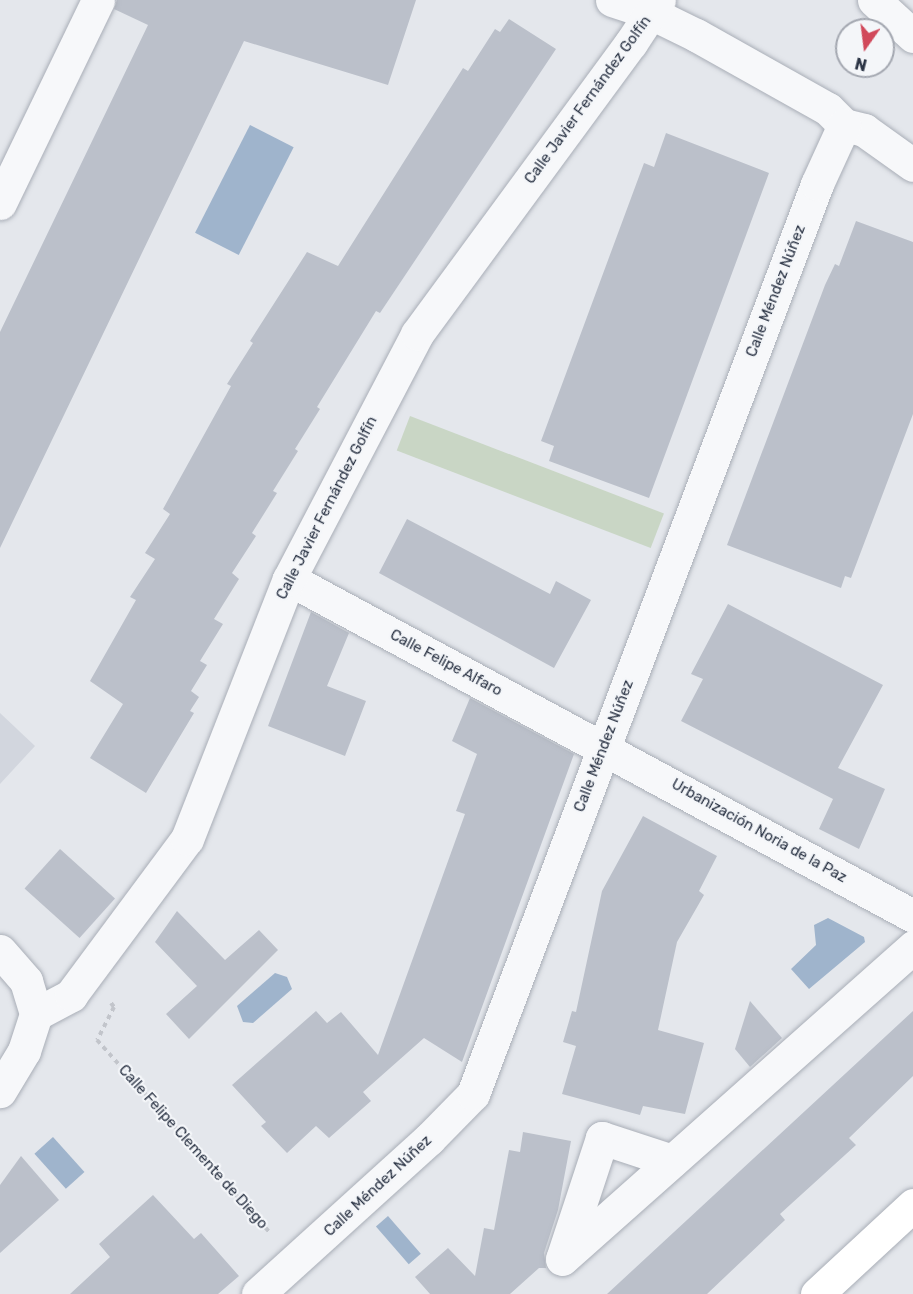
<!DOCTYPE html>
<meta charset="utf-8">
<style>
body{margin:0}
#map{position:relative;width:913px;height:1294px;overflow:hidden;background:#e4e7ec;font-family:Rubik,sans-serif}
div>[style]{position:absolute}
.built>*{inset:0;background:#d2d6de}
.green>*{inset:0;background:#c9d6c5;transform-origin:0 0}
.water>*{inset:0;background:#9fb4cc;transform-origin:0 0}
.building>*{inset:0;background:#bbc0ca;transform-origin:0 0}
.path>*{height:4px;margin-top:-2px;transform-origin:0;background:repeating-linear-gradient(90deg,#c2c5cb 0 4.5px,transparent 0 9px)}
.roads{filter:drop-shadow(0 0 2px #a9aeb7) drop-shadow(0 0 2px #a9aeb7)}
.minor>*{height:33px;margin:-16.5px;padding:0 16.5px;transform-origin:16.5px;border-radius:16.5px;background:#f7f8fa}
.major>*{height:33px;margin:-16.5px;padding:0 16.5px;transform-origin:16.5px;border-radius:16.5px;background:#fff}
span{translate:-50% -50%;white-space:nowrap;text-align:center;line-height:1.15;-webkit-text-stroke:4.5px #f4f6f9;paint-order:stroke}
.street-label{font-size:15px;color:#2b3445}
.north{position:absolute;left:835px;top:18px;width:60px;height:60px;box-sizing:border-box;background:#f4f6f9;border:2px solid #a4a8b1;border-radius:50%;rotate:194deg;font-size:16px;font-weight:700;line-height:24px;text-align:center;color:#2b3445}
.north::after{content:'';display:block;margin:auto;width:21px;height:27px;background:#d1495b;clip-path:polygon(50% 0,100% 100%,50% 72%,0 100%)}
</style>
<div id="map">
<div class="built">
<i style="clip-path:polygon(0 713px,35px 746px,0 784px)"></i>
</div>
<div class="green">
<i style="left:410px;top:416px;width:272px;height:37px;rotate:21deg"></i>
</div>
<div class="water">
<i style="left:250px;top:125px;width:49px;height:121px;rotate:27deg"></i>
<i style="clip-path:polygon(828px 918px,864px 937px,865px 942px,809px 989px,791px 969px,816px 945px,814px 925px)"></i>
<i style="clip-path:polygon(275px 973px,287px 977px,292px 989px,253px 1023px,243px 1022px,237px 1006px)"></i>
<i style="left:53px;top:1137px;width:47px;height:25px;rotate:48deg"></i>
<i style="left:388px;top:1216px;width:50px;height:16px;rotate:49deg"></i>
</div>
<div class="building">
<i style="clip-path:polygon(117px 0,416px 0,388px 85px,244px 41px,0 548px,0 332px,148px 25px,114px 9px)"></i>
<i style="clip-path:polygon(509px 19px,556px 49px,380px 313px,376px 311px,317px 407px,320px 409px,295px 449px,298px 451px,273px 491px,277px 493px,252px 533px,256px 536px,232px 573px,239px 579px,214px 619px,223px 624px,200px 661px,207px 665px,191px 691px,199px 697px,190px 711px,194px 713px,146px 793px,90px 758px,123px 704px,90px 681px,136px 600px,130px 597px,155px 559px,145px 553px,170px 514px,163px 509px,231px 386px,227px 384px,253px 343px,250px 341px,307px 252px,338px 266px,463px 68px,468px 71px,495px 29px,500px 32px)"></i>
<i style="clip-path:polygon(666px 133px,769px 173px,649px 498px,549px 461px,554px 446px,541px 441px,644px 163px,654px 167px)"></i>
<i style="clip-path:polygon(856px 221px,913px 242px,913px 414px,851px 578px,845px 576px,841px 588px,727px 545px,825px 285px,835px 264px,839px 266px)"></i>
<i style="clip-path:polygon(407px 519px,550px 594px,556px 581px,591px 600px,554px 668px,379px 573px)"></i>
<i style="clip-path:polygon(728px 604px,883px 685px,838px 768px,885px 789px,859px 849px,819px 829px,833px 799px,681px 721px,703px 679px,691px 674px)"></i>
<i style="clip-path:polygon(311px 612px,349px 633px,327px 686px,366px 701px,345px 756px,268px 726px)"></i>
<i style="clip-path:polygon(470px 698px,574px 754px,462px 1062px,424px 1038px,363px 1092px,371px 1101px,329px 1138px,316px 1126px,287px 1153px,261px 1126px,266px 1122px,232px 1085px,316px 1011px,327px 1023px,341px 1012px,378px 1055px,465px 814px,456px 811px,477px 754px,452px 741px)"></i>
<i style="clip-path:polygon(643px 816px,717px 856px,699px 891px,704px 895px,677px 942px,658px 1030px,704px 1043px,685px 1114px,643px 1106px,640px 1115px,562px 1094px,576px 1046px,563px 1042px,572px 1011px,576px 1012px,602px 891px)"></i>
<i style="left:60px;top:849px;width:74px;height:53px;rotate:42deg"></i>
<i style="clip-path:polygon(177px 911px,225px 960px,259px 930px,278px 950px,189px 1039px,166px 1014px,197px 986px,155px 942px)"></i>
<i style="clip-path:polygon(750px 1001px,782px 1038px,750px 1067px,735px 1049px)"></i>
<i style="clip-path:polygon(913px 1011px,913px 1076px,849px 1138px,856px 1145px,780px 1214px,785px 1220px,707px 1294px,607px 1294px)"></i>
<i style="clip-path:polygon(523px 1132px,571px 1141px,558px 1210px,544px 1253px,546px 1268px,539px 1268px,510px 1294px,430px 1294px,415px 1277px,448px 1248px,475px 1276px,484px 1228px,494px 1230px,509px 1150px,520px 1152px)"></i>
<i style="clip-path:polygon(21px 1156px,59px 1200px,0 1253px,0 1185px)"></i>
<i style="clip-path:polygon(153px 1195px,194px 1239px,201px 1233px,239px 1276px,218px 1294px,70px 1294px,110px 1257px,99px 1244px)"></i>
</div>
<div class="path">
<i style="left:111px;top:1003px;width:5px;rotate:53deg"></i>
<i style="left:114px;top:1007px;width:37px;rotate:117deg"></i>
<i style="left:97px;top:1040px;width:259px;rotate:48.1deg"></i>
</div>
<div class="roads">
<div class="minor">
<i style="left:612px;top:0;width:41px;rotate:18.4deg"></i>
<i style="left:651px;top:13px;width:50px;rotate:26.1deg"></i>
<i style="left:696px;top:35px;width:151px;rotate:29.3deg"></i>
<i style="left:828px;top:109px;width:23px;rotate:45deg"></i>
<i style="left:844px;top:125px;width:21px;rotate:14deg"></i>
<i style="left:864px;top:130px;width:60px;rotate:35.5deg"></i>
<i style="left:874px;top:0;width:53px;rotate:42.7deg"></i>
<i style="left:0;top:203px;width:225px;rotate:-64.2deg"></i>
<i style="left:289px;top:579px;width:709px;rotate:28.37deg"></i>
<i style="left:0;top:951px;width:40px;rotate:49deg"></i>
<i style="left:26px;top:981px;width:34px;rotate:73deg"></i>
<i style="left:36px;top:1014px;width:39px;rotate:108deg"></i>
<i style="left:24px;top:1051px;width:47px;rotate:121deg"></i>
<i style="left:36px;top:1014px;width:40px;rotate:-28deg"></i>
<i style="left:71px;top:995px;width:194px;rotate:-53.4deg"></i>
<i style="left:187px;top:839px;width:279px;rotate:-68.6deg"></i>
<i style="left:289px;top:579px;width:276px;rotate:-62.4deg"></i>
<i style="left:417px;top:334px;width:361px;rotate:-53.7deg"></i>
<i style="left:631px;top:43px;width:51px;rotate:-56.9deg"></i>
<i style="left:672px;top:1161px;width:74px;rotate:-161.8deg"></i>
<i style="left:602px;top:1138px;width:127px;rotate:108.3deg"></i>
<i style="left:562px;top:1259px;width:470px;rotate:-41.6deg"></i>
<i style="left:258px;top:1294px;width:231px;rotate:-42.2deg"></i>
<i style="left:429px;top:1139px;width:63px;rotate:-45.6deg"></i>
<i style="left:473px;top:1094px;width:973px;rotate:-69.29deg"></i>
<i style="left:817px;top:184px;width:65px;rotate:-65.4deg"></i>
</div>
<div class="major">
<i style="left:817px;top:1294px;width:131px;rotate:-42.8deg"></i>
</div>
</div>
<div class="street-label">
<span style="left:588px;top:100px;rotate:-54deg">Calle Javier Fernández Golfín</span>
<span style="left:776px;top:291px;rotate:-69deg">Calle Méndez Núñez</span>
<span style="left:327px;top:508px;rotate:-63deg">Calle Javier Fernández Golfín</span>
<span style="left:446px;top:663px;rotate:28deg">Calle Felipe Alfaro</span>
<span style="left:604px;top:746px;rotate:-69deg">Calle Méndez Núñez</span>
<span style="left:759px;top:831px;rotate:29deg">Urbanización Noria de la Paz</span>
<span style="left:193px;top:1147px;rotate:48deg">Calle Felipe Clemente de Diego</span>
<span style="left:378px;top:1186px;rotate:-43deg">Calle Méndez Núñez</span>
</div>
<div class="north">N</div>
</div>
